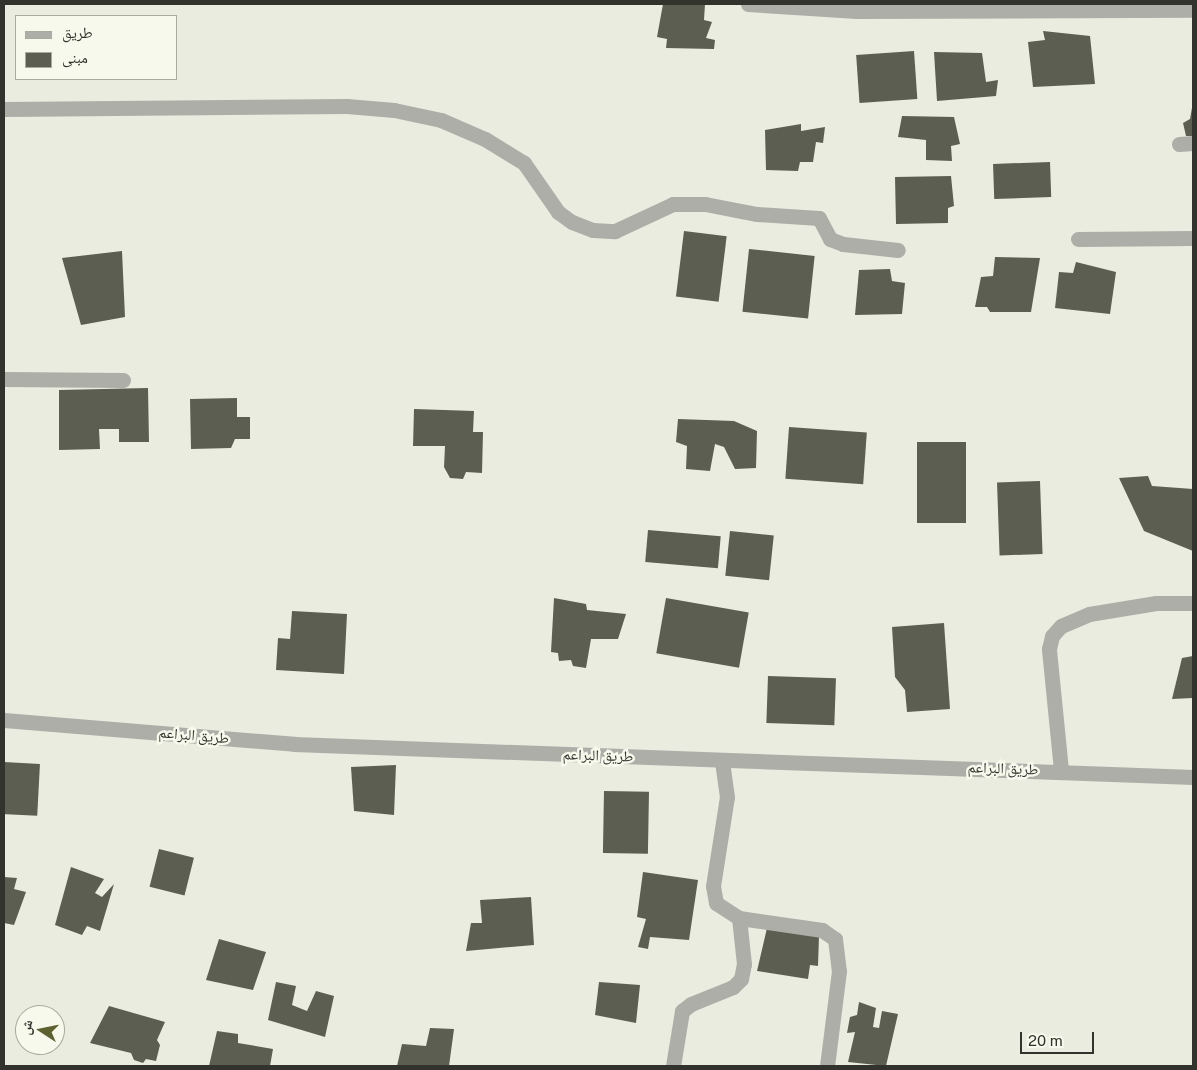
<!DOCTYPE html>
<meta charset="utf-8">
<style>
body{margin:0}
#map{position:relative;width:1197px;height:1070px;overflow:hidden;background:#eaecdf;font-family:"Public Sans","Noto Naskh Arabic",sans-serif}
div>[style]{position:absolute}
.building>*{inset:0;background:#5c5e52;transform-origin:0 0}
.minor>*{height:15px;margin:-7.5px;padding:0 7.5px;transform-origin:7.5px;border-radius:7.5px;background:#adaea8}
.tertiary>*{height:15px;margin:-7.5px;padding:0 7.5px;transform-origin:7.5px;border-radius:7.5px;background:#adaea8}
span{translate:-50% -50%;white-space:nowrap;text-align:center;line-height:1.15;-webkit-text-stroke:5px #f7f9ec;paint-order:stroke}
.street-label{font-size:15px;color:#33332e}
.frame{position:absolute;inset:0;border:5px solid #33332e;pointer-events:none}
.legend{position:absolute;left:15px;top:15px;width:162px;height:65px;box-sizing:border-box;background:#f7f9ec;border:1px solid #a9aaa0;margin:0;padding:6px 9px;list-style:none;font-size:15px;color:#33332e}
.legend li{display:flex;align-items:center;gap:10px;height:25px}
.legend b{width:25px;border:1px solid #a9aaa0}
.north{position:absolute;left:15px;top:1005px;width:50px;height:50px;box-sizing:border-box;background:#f7f9ec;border:1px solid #a9aaa0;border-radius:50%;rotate:281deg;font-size:14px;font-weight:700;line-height:20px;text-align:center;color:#33332e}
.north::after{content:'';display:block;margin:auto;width:18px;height:22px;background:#5d612f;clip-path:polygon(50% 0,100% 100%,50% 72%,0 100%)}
.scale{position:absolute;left:1020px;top:1032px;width:74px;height:22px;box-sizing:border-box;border:2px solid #33332e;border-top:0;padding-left:6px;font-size:15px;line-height:18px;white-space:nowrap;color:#33332e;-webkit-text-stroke:4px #f7f9ec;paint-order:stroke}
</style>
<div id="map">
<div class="building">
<i style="clip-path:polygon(663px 4px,705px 4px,704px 20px,712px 22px,706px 38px,715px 40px,714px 49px,666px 48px,667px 39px,657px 37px)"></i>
<i style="clip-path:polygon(1043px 31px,1090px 36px,1095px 84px,1033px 87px,1028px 42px,1045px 40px)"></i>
<i style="left:914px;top:51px;width:48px;height:58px;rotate:86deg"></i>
<i style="clip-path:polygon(934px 52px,982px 53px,986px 82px,998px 80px,996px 96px,937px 101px)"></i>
<i style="clip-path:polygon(1193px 102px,1193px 136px,1186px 136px,1183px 123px,1190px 119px)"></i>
<i style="clip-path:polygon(902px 116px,954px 117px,960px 144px,951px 146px,952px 161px,926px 160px,926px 140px,898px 137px)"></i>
<i style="clip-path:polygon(801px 124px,801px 131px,825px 127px,823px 143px,816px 142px,813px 162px,800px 162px,798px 171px,766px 170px,765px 130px)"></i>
<i style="left:1050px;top:162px;width:35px;height:57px;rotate:88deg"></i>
<i style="clip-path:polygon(951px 176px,954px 206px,948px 208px,948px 223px,896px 224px,895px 177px)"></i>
<i style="left:684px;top:231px;width:43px;height:66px;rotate:7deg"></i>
<i style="left:749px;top:249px;width:66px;height:63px;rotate:6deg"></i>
<i style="clip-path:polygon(122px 251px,125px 317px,81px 325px,62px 258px)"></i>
<i style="clip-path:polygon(995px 257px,1040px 258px,1031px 312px,990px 312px,987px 307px,975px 307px,981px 277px,993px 276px)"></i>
<i style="clip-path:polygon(1076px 262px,1116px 272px,1110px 314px,1055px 308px,1059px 272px,1073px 273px)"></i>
<i style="clip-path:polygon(890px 269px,892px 281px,905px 283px,902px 314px,855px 315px,859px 270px)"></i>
<i style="clip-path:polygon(148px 388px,149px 442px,119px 442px,119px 429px,99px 429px,100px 449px,59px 450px,59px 390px)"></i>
<i style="clip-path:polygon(237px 398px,237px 417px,250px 417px,250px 439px,235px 439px,231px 448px,191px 449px,190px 399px)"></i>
<i style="clip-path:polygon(414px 409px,474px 411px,473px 432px,483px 432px,482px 473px,466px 472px,463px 479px,450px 478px,444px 467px,445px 446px,413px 446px)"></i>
<i style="clip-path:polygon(678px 419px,734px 421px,757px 431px,756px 468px,735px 469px,724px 447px,715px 444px,710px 471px,686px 469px,687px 446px,676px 442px)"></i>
<i style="left:789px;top:427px;width:78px;height:52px;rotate:4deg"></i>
<i style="left:917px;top:442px;width:49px;height:81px"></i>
<i style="clip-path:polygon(1148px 476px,1152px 486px,1193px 489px,1193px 551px,1144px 531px,1119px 478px)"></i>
<i style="left:1040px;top:481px;width:73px;height:43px;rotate:88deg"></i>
<i style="left:648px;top:530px;width:73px;height:32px;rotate:5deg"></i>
<i style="left:730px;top:531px;width:44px;height:45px;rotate:6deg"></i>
<i style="clip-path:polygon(554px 598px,586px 604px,587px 610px,626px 614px,618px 639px,591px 639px,586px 668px,573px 666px,571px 660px,559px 661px,558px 653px,551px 652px)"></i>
<i style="left:666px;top:598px;width:84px;height:56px;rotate:10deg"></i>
<i style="clip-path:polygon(292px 611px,347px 614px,344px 674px,276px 670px,278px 638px,290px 639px)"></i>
<i style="clip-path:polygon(944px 623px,950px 709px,907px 712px,905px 690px,895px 677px,892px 627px)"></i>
<i style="clip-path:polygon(1193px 656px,1193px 698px,1172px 699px,1182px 658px)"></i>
<i style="left:768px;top:676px;width:68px;height:47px;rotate:2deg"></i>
<i style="left:4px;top:762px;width:36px;height:52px;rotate:3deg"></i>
<i style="clip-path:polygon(396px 765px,394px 815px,354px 811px,351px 767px)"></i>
<i style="left:604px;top:791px;width:45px;height:62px;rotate:1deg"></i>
<i style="left:159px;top:849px;width:36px;height:39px;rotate:14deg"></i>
<i style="clip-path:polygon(71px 867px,104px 879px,95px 893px,102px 897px,114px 884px,100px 931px,87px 926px,82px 935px,55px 925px)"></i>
<i style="clip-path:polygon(643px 872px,698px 880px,689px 940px,650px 937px,648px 949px,638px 947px,646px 919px,637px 917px)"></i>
<i style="clip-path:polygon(4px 877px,17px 878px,14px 889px,26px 892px,14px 925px,4px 923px)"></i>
<i style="clip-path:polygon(531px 897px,534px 945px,466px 951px,471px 923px,482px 923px,480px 900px)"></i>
<i style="clip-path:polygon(767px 928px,819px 936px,818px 966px,810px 965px,808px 979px,757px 971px)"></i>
<i style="clip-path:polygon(219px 939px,266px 952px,253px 990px,206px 980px)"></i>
<i style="clip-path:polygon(276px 982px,296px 986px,292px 1005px,307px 1011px,316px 991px,334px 996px,325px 1037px,268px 1020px)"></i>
<i style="clip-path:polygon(599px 982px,640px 985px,636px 1023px,595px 1015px)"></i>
<i style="clip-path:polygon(859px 1002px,876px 1008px,873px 1027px,879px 1028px,882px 1011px,898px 1014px,886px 1066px,848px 1062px,855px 1032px,847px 1033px,850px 1017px,857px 1015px)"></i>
<i style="clip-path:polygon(109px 1006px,165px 1022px,157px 1040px,160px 1045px,156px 1061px,146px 1059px,143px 1063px,134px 1060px,131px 1053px,90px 1043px)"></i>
<i style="clip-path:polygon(430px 1028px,454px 1029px,449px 1066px,397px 1066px,402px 1044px,426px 1046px)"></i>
<i style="clip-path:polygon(217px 1031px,238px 1034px,238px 1043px,273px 1049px,270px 1066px,209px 1066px)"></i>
</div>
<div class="minor">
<i style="left:748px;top:4px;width:109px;rotate:3.7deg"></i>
<i style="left:857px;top:11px;width:336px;rotate:-0.2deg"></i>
<i style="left:4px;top:109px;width:343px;rotate:-0.5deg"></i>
<i style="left:347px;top:106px;width:47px;rotate:4.9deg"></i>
<i style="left:394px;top:110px;width:48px;rotate:12deg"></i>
<i style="left:441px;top:120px;width:48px;rotate:23.4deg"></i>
<i style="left:485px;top:139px;width:46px;rotate:31.6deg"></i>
<i style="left:524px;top:163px;width:60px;rotate:55.2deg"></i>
<i style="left:558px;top:212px;width:17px;rotate:36deg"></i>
<i style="left:572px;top:222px;width:22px;rotate:21deg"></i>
<i style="left:593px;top:230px;width:22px;rotate:3deg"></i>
<i style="left:615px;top:231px;width:64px;rotate:-25deg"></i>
<i style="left:673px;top:204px;width:32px"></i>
<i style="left:705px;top:204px;width:53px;rotate:10.9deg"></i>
<i style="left:757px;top:214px;width:62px;rotate:3.7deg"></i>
<i style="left:819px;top:218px;width:24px;rotate:62deg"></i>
<i style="left:830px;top:239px;width:14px;rotate:21deg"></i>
<i style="left:843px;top:244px;width:55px;rotate:6.2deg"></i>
<i style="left:1179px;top:144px;width:14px;rotate:-4deg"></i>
<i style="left:1078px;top:239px;width:115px;rotate:-0.5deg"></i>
<i style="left:4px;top:379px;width:119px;rotate:0.5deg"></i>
<i style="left:1061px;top:770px;width:122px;rotate:-95.7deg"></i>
<i style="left:1049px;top:649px;width:13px;rotate:-77deg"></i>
<i style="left:1052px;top:636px;width:13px;rotate:-48deg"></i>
<i style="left:1061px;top:626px;width:30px;rotate:-23deg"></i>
<i style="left:1089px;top:614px;width:68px;rotate:-9.3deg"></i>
<i style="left:1156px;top:603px;width:37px"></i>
<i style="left:739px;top:918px;width:84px;rotate:8.2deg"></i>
<i style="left:822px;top:930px;width:16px;rotate:35deg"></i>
<i style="left:835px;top:939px;width:32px;rotate:83deg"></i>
<i style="left:839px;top:971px;width:96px;rotate:97.2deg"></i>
<i style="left:673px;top:1066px;width:56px;rotate:-80.7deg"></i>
<i style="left:682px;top:1011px;width:11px;rotate:-38deg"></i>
<i style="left:691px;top:1004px;width:45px;rotate:-22deg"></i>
<i style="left:733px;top:987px;width:11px;rotate:-45deg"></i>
<i style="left:741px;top:979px;width:15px;rotate:-79deg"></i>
<i style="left:744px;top:964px;width:46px;rotate:-96.2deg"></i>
<i style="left:739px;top:918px;width:27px;rotate:-147deg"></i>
<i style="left:716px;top:903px;width:17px;rotate:-100deg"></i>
<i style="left:713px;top:886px;width:90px;rotate:-81.1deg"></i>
<i style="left:727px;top:797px;width:37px;rotate:-98deg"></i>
</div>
<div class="tertiary">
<i style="left:4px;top:720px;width:291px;rotate:4.7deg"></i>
<i style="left:294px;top:744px;width:900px;rotate:2.1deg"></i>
</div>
<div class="street-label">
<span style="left:194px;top:735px;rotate:5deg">طريق البراعم</span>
<span style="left:598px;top:755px;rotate:2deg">طريق البراعم</span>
<span style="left:1003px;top:768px;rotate:2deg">طريق البراعم</span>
</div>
<div class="frame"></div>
<ul class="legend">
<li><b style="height:6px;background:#adaea8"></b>طريق</li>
<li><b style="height:14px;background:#5c5e52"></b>مبنى</li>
</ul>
<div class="north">ش</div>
<div class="scale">20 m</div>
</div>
